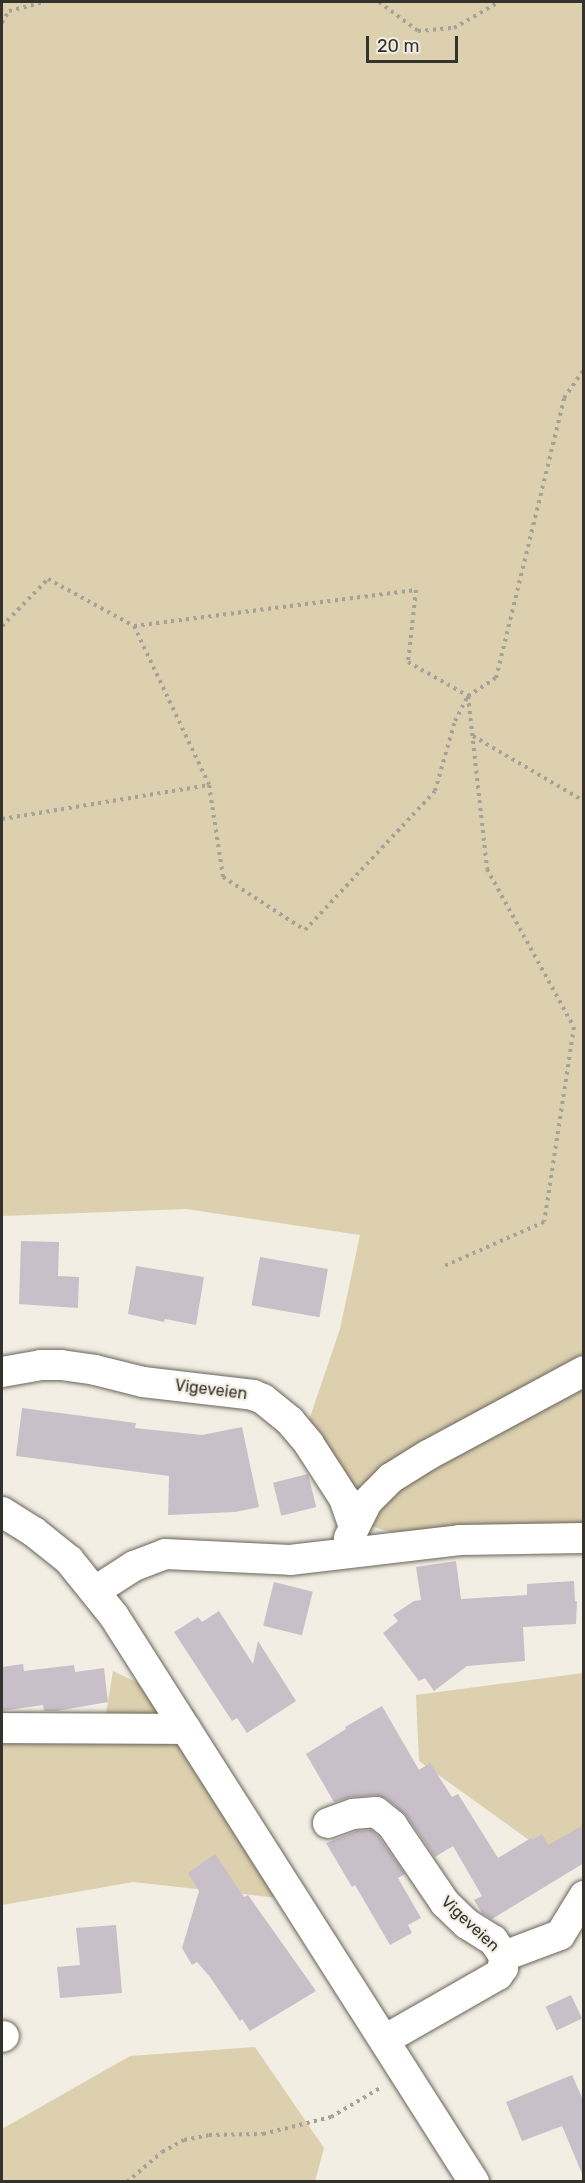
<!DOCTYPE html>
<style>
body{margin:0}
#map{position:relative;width:585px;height:2183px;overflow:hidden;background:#f2eee3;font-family:Rubik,sans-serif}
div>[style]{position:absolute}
.green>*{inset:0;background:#dcd0af}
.building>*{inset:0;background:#c8bfc9;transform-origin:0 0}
.path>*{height:4px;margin-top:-2px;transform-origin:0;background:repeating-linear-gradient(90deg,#a5a299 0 3px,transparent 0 7.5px)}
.roads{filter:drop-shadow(0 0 2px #68645a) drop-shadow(0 0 2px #68645a)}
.minor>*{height:30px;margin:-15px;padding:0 15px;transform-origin:15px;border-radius:15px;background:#fff}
span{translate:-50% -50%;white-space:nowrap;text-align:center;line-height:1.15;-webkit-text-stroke:4.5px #f2eee3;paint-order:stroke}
.street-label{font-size:16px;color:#33322d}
.frame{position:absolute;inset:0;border:3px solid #33322d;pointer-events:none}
.scale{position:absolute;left:366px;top:36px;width:92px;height:27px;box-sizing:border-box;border:3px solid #33322d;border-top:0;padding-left:8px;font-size:18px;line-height:21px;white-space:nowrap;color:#33322d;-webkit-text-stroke:4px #f2eee3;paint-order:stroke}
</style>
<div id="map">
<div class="green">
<i style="clip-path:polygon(2px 2px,583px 2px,583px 1551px,443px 1547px,356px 1522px,309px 1420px,340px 1329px,360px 1235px,186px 1209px,2px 1216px)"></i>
<i style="clip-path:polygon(113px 1671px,193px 1709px,287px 1899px,133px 1882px,2px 1905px,2px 1732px,105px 1720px)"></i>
<i style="clip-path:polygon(583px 1673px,583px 1849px,543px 1850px,419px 1761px,416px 1695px)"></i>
<i style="clip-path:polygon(255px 2047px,324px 2148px,315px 2181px,2px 2181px,2px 2129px,130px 2056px)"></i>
</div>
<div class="building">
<i style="clip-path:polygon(21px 1241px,59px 1242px,58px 1276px,79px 1277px,78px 1308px,19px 1304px)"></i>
<i style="left:260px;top:1257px;width:69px;height:49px;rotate:10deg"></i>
<i style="clip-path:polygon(136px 1266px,204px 1277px,196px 1325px,165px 1319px,164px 1322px,128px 1314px)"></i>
<i style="clip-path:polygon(22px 1408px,136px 1423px,135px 1428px,202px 1435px,242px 1427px,259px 1507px,235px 1512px,168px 1515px,169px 1476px,16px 1456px)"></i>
<i style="left:308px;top:1474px;width:34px;height:36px;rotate:76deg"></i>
<i style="clip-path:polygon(456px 1561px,461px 1599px,527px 1595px,527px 1584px,574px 1581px,575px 1601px,577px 1601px,576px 1624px,523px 1627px,525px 1661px,467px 1666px,434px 1691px,425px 1678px,419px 1681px,383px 1633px,398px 1621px,393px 1615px,414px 1601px,421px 1600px,416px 1567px)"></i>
<i style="left:274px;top:1582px;width:40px;height:45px;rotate:14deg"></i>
<i style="clip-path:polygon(219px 1611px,253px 1664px,258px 1641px,296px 1701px,247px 1733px,237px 1718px,232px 1721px,174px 1632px,198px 1617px,202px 1622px)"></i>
<i style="clip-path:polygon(23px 1664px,24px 1671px,74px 1665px,75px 1672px,104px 1668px,108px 1702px,57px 1711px,44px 1711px,43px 1705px,2px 1711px,2px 1667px)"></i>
<i style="clip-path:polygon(382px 1706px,419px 1770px,430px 1763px,452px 1797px,458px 1794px,498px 1858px,531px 1838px,532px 1840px,542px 1834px,548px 1845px,584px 1825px,584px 1863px,492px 1919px,482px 1913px,474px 1900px,482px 1896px,453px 1846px,435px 1857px,406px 1815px,386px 1798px,375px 1795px,351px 1797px,334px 1802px,306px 1754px,346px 1729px,345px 1727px)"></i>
<i style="clip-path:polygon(371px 1830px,379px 1837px,405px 1874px,398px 1878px,421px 1918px,408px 1925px,412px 1933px,390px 1945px,355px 1885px,352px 1887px,326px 1843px,357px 1831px)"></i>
<i style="clip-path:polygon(215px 1854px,244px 1897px,248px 1895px,316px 1991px,250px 2031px,242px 2019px,240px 2021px,210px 1977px,197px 1962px,192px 1965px,182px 1948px,199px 1891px,188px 1873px)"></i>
<i style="clip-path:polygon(116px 1925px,122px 1993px,60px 1998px,57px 1967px,80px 1965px,76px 1928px)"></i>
<i style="left:571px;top:1995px;width:26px;height:28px;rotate:65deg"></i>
<i style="clip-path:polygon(572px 2075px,584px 2102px,583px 2176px,562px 2126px,522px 2141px,506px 2102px)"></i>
</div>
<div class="path">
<i style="left:379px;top:2px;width:49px;rotate:36.6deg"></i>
<i style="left:418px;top:31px;width:36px;rotate:-5deg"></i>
<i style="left:454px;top:28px;width:52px;rotate:-30deg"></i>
<i style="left:2px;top:23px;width:14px;rotate:-60deg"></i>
<i style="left:9px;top:11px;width:37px;rotate:-14deg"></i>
<i style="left:2px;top:626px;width:66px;rotate:-45.6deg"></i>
<i style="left:48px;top:579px;width:98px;rotate:28.7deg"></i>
<i style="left:134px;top:626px;width:284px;rotate:-7.3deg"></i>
<i style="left:416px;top:590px;width:72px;rotate:96.3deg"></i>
<i style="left:408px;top:662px;width:69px;rotate:29.5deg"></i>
<i style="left:468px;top:696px;width:174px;rotate:83.7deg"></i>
<i style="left:487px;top:869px;width:180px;rotate:61.2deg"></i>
<i style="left:574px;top:1027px;width:197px;rotate:98.7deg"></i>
<i style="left:544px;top:1222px;width:111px;rotate:156.2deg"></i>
<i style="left:134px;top:626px;width:176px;rotate:64.7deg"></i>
<i style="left:473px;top:736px;width:129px;rotate:30.4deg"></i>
<i style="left:2px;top:819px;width:210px;rotate:-9.3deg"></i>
<i style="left:209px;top:785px;width:93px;rotate:81.3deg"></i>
<i style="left:223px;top:877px;width:98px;rotate:32.9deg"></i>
<i style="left:305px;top:930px;width:190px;rotate:-46.9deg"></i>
<i style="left:435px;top:791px;width:73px;rotate:-74.1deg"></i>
<i style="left:455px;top:721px;width:28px;rotate:-63deg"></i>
<i style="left:468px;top:696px;width:33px;rotate:-33deg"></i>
<i style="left:496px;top:678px;width:288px;rotate:-76.3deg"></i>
<i style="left:564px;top:398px;width:35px;rotate:-55deg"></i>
<i style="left:127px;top:2182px;width:46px;rotate:-40.6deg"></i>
<i style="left:162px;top:2152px;width:25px;rotate:-29deg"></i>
<i style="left:184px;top:2140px;width:25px;rotate:-11deg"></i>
<i style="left:209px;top:2135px;width:54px;rotate:-1.1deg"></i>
<i style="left:263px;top:2134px;width:70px;rotate:-14deg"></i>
<i style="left:331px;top:2117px;width:57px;rotate:-30.6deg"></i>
</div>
<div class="roads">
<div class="minor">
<i style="left:2px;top:1372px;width:40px;rotate:-10deg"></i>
<i style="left:41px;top:1365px;width:20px"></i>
<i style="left:61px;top:1365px;width:34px;rotate:8deg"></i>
<i style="left:95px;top:1370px;width:49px;rotate:14deg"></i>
<i style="left:143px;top:1382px;width:111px;rotate:6.7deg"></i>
<i style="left:253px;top:1395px;width:11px;rotate:22deg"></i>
<i style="left:263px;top:1399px;width:35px;rotate:39deg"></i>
<i style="left:290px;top:1421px;width:30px;rotate:50deg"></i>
<i style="left:309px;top:1444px;width:64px;rotate:57.1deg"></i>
<i style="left:344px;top:1498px;width:31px;rotate:71deg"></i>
<i style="left:2px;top:1512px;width:38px;rotate:32deg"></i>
<i style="left:34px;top:1532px;width:45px;rotate:38.7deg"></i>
<i style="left:69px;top:1560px;width:72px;rotate:51.2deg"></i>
<i style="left:114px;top:1616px;width:671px;rotate:57.54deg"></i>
<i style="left:349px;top:1538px;width:40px;rotate:-63.4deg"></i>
<i style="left:367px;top:1502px;width:34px;rotate:-45deg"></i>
<i style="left:391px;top:1478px;width:44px;rotate:-31.9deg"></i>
<i style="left:428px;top:1455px;width:177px;rotate:-28.3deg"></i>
<i style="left:95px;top:1591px;width:46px;rotate:-32.7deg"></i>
<i style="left:134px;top:1566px;width:33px;rotate:-21deg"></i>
<i style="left:165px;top:1554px;width:125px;rotate:2.7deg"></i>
<i style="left:290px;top:1560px;width:171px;rotate:-6.7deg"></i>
<i style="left:460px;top:1540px;width:124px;rotate:-0.9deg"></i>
<i style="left:2px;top:1728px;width:184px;rotate:0.3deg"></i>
<i style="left:328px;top:1823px;width:27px;rotate:-20deg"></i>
<i style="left:353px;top:1814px;width:23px;rotate:-5deg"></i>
<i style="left:376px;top:1812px;width:21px;rotate:39deg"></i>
<i style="left:392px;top:1825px;width:94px;rotate:55.8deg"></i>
<i style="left:445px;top:1903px;width:30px;rotate:44deg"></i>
<i style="left:467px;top:1924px;width:31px;rotate:32deg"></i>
<i style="left:493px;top:1940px;width:19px;rotate:55deg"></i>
<i style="left:504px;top:1956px;width:12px;rotate:95deg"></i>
<i style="left:503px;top:1968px;width:9px;rotate:126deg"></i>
<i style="left:498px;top:1975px;width:129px;rotate:150.3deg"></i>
<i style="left:504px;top:1956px;width:60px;rotate:-20.6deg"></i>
<i style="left:560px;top:1935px;width:46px;rotate:-58.4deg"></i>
<i style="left:2px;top:2037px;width:2px;rotate:-27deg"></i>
</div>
</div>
<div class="street-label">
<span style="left:211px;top:1390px;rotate:7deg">Vigeveien</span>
<span style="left:470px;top:1924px;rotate:43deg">Vigeveien</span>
</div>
<div class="frame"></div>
<div class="scale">20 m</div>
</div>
